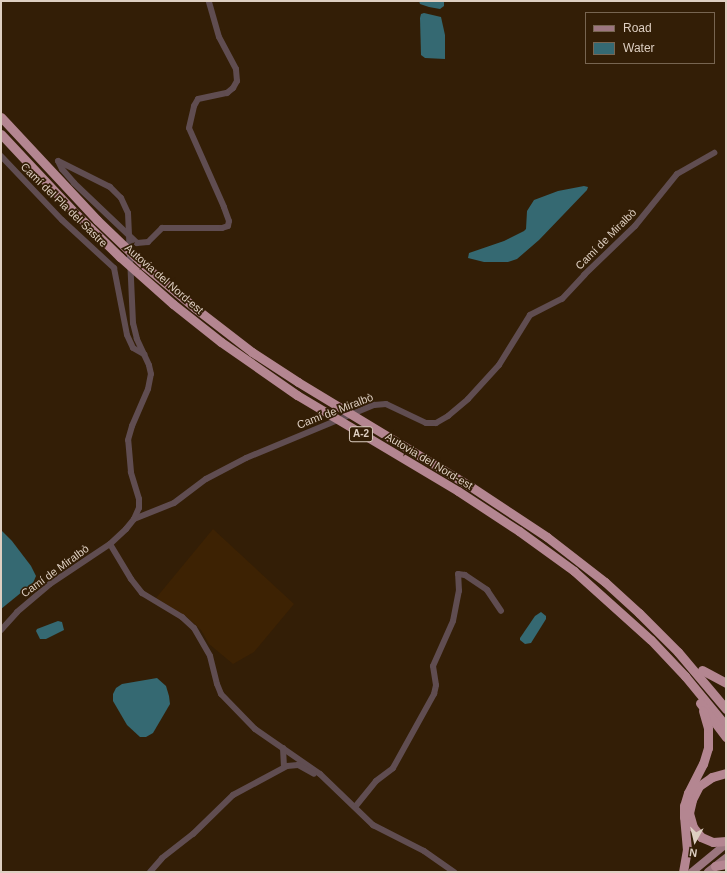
<!DOCTYPE html>
<meta charset="utf-8">
<style>
body{margin:0}
#map{position:relative;width:727px;height:873px;overflow:hidden;background:#331e06;font-family:Helvetica,sans-serif}
div>[style]{position:absolute}
.built>*{inset:0;background:#3d2203}
.water>*{inset:0;background:#356972}
.minor>*{height:6px;margin:-3px;padding:0 3px;transform-origin:3px;border-radius:3px;background:#604d51}
.major>*{height:8px;margin:-4px;padding:0 4px;transform-origin:4px;border-radius:4px;background:#9c767f}
.highway>*{height:9px;margin:-4.5px;padding:0 4.5px;transform-origin:4.5px;border-radius:4.5px;background:#b48691}
span{translate:-50% -50%;white-space:nowrap;text-align:center;line-height:1.15;-webkit-text-stroke:3.5px #331e06;paint-order:stroke}
.shield-label span{padding:1px 3px;background:#331e06;border:1px solid;border-radius:3px;-webkit-text-stroke-width:0}
.shield-label{font-size:10px;color:#decfc2;font-weight:700}
.street-label{font-size:11px;color:#decfc2}
.frame{position:absolute;inset:0;border:2px solid #decfc2;pointer-events:none}
.legend{position:absolute;left:585px;top:12px;width:130px;height:52px;box-sizing:border-box;background:#331e06;border:1px solid #776551;margin:0;padding:5px 7px;list-style:none;font-size:12px;color:#decfc2}
.legend li{display:flex;align-items:center;gap:8px;height:20px}
.legend b{width:20px;border:1px solid #776551}
.north{position:absolute;left:675px;top:821px;width:40px;height:40px;-webkit-text-stroke:3px #331e06;paint-order:stroke;rotate:188deg;font-size:11px;font-weight:700;line-height:16px;text-align:center;color:#decfc2}
.north::after{content:'';display:block;margin:auto;width:14px;height:18px;background:#decfc2;clip-path:polygon(50% 0,100% 100%,50% 72%,0 100%)}
</style>
<div id="map">
<div class="built">
<i style="clip-path:polygon(213px 529px,294px 604px,254px 652px,233px 664px,209px 644px,201px 630px,187px 617px,156px 598px)"></i>
</div>
<div class="water">
<i style="clip-path:polygon(419px 1px,444px 1px,444px 6px,440px 9px,429px 7px,420px 4px)"></i>
<i style="clip-path:polygon(424px 13px,441px 17px,445px 35px,445px 59px,425px 58px,421px 55px,420px 18px,421px 14px)"></i>
<i style="clip-path:polygon(584px 186px,588px 187px,587px 190px,539px 240px,517px 259px,508px 262px,484px 262px,468px 258px,469px 253px,504px 241px,524px 231px,526px 229px,527px 211px,534px 200px,558px 191px)"></i>
<i style="clip-path:polygon(1px 530px,12px 541px,31px 566px,36px 576px,33px 583px,1px 609px)"></i>
<i style="clip-path:polygon(541px 612px,546px 616px,546px 619px,531px 643px,525px 644px,520px 640px,520px 638px,535px 616px)"></i>
<i style="clip-path:polygon(58px 621px,62px 622px,64px 630px,46px 639px,40px 639px,36px 631px,37px 629px)"></i>
<i style="clip-path:polygon(157px 678px,166px 686px,169px 696px,170px 704px,153px 733px,146px 737px,140px 737px,127px 725px,113px 701px,113px 694px,116px 688px,122px 684px)"></i>
</div>
<div class="minor">
<i style="left:1px;top:156px;width:88px;rotate:46.4deg"></i>
<i style="left:62px;top:220px;width:71px;rotate:42.7deg"></i>
<i style="left:114px;top:268px;width:68px;rotate:79deg"></i>
<i style="left:127px;top:335px;width:14px;rotate:65deg"></i>
<i style="left:133px;top:348px;width:13px;rotate:29deg"></i>
<i style="left:58px;top:161px;width:9px;rotate:63deg"></i>
<i style="left:62px;top:169px;width:18px;rotate:49deg"></i>
<i style="left:74px;top:183px;width:87px;rotate:43.6deg"></i>
<i style="left:137px;top:243px;width:11px;rotate:-5deg"></i>
<i style="left:148px;top:242px;width:20px;rotate:-45deg"></i>
<i style="left:162px;top:228px;width:60px"></i>
<i style="left:222px;top:228px;width:6px;rotate:-18deg"></i>
<i style="left:228px;top:226px;width:5px;rotate:-79deg"></i>
<i style="left:229px;top:221px;width:15px;rotate:-110deg"></i>
<i style="left:224px;top:207px;width:86px;rotate:-113.9deg"></i>
<i style="left:189px;top:128px;width:23px;rotate:-77deg"></i>
<i style="left:194px;top:106px;width:8px;rotate:-60deg"></i>
<i style="left:198px;top:99px;width:30px;rotate:-12deg"></i>
<i style="left:227px;top:93px;width:8px;rotate:-40deg"></i>
<i style="left:233px;top:88px;width:8px;rotate:-60deg"></i>
<i style="left:237px;top:81px;width:12px;rotate:-95deg"></i>
<i style="left:236px;top:69px;width:36px;rotate:-118deg"></i>
<i style="left:219px;top:37px;width:37px;rotate:-106deg"></i>
<i style="left:134px;top:519px;width:43px;rotate:-21.8deg"></i>
<i style="left:174px;top:503px;width:40px;rotate:-37deg"></i>
<i style="left:206px;top:479px;width:45px;rotate:-27.7deg"></i>
<i style="left:246px;top:458px;width:139px;rotate:-22.5deg"></i>
<i style="left:374px;top:405px;width:12px;rotate:-5deg"></i>
<i style="left:386px;top:404px;width:44px;rotate:25.4deg"></i>
<i style="left:426px;top:423px;width:10px"></i>
<i style="left:436px;top:423px;width:14px;rotate:-30deg"></i>
<i style="left:448px;top:416px;width:26px;rotate:-40deg"></i>
<i style="left:468px;top:399px;width:46px;rotate:-47.6deg"></i>
<i style="left:499px;top:365px;width:59px;rotate:-58.2deg"></i>
<i style="left:530px;top:315px;width:36px;rotate:-27deg"></i>
<i style="left:562px;top:299px;width:33px;rotate:-47deg"></i>
<i style="left:584px;top:275px;width:71px;rotate:-43.9deg"></i>
<i style="left:635px;top:226px;width:67px;rotate:-51.1deg"></i>
<i style="left:677px;top:174px;width:43px;rotate:-29.6deg"></i>
<i style="left:110px;top:544px;width:41px;rotate:59deg"></i>
<i style="left:131px;top:579px;width:18px;rotate:52deg"></i>
<i style="left:142px;top:593px;width:47px;rotate:31deg"></i>
<i style="left:182px;top:617px;width:16px;rotate:43deg"></i>
<i style="left:194px;top:628px;width:32px;rotate:60deg"></i>
<i style="left:210px;top:656px;width:29px;rotate:76deg"></i>
<i style="left:217px;top:684px;width:11px;rotate:68deg"></i>
<i style="left:221px;top:694px;width:49px;rotate:45.8deg"></i>
<i style="left:255px;top:729px;width:79px;rotate:34.7deg"></i>
<i style="left:320px;top:774px;width:74px;rotate:43.9deg"></i>
<i style="left:373px;top:825px;width:57px;rotate:27deg"></i>
<i style="left:424px;top:851px;width:37px;rotate:35deg"></i>
<i style="left:1px;top:630px;width:24px;rotate:-48deg"></i>
<i style="left:17px;top:612px;width:43px;rotate:-40.3deg"></i>
<i style="left:50px;top:584px;width:72px;rotate:-33.7deg"></i>
<i style="left:110px;top:544px;width:22px;rotate:-43deg"></i>
<i style="left:126px;top:529px;width:13px;rotate:-51deg"></i>
<i style="left:134px;top:519px;width:12px;rotate:-66deg"></i>
<i style="left:139px;top:508px;width:9px;rotate:-90deg"></i>
<i style="left:139px;top:499px;width:28px;rotate:-107deg"></i>
<i style="left:131px;top:472px;width:32px;rotate:-95deg"></i>
<i style="left:128px;top:440px;width:15px;rotate:-74deg"></i>
<i style="left:132px;top:426px;width:40px;rotate:-66.6deg"></i>
<i style="left:148px;top:389px;width:15px;rotate:-79deg"></i>
<i style="left:151px;top:374px;width:9px;rotate:-103deg"></i>
<i style="left:149px;top:365px;width:29px;rotate:-115deg"></i>
<i style="left:137px;top:339px;width:16px;rotate:-104deg"></i>
<i style="left:133px;top:323px;width:110px;rotate:-92.6deg"></i>
<i style="left:128px;top:213px;width:17px;rotate:-115deg"></i>
<i style="left:121px;top:198px;width:16px;rotate:-135deg"></i>
<i style="left:110px;top:187px;width:58px;rotate:-153.4deg"></i>
<i style="left:283px;top:748px;width:19px;rotate:87deg"></i>
<i style="left:355px;top:807px;width:33px;rotate:-51deg"></i>
<i style="left:376px;top:781px;width:21px;rotate:-37deg"></i>
<i style="left:393px;top:768px;width:85px;rotate:-61deg"></i>
<i style="left:434px;top:694px;width:9px;rotate:-77deg"></i>
<i style="left:436px;top:685px;width:19px;rotate:-99deg"></i>
<i style="left:433px;top:666px;width:49px;rotate:-66deg"></i>
<i style="left:453px;top:621px;width:31px;rotate:-79deg"></i>
<i style="left:459px;top:591px;width:17px;rotate:-93deg"></i>
<i style="left:458px;top:574px;width:7px;rotate:8deg"></i>
<i style="left:465px;top:575px;width:27px;rotate:34deg"></i>
<i style="left:487px;top:590px;width:25px;rotate:56deg"></i>
<i style="left:150px;top:872px;width:18px;rotate:-49deg"></i>
<i style="left:162px;top:858px;width:39px;rotate:-38deg"></i>
<i style="left:193px;top:834px;width:56px;rotate:-44.3deg"></i>
<i style="left:233px;top:795px;width:61px;rotate:-28.2deg"></i>
<i style="left:287px;top:766px;width:11px;rotate:-5deg"></i>
<i style="left:298px;top:765px;width:18px;rotate:29deg"></i>
</div>
<div class="major">
<i style="left:692px;top:872px;width:44px;rotate:-39.5deg"></i>
<i style="left:708px;top:872px;width:23px;rotate:-38deg"></i>
</div>
<div class="highway">
<i style="left:1px;top:117px;width:141px;rotate:47deg"></i>
<i style="left:97px;top:220px;width:66px;rotate:43.8deg"></i>
<i style="left:145px;top:266px;width:65px;rotate:40deg"></i>
<i style="left:195px;top:308px;width:72px;rotate:37.7deg"></i>
<i style="left:252px;top:352px;width:55px;rotate:33.1deg"></i>
<i style="left:298px;top:382px;width:201px;rotate:31.2deg"></i>
<i style="left:470px;top:486px;width:92px;rotate:33.5deg"></i>
<i style="left:547px;top:537px;width:73px;rotate:37.8deg"></i>
<i style="left:605px;top:582px;width:46px;rotate:42.4deg"></i>
<i style="left:639px;top:613px;width:55px;rotate:45deg"></i>
<i style="left:678px;top:652px;width:75px;rotate:49.9deg"></i>
<i style="left:1px;top:134px;width:105px;rotate:46.9deg"></i>
<i style="left:73px;top:211px;width:66px;rotate:44.4deg"></i>
<i style="left:120px;top:257px;width:71px;rotate:41.6deg"></i>
<i style="left:173px;top:304px;width:61px;rotate:38.4deg"></i>
<i style="left:221px;top:342px;width:93px;rotate:34.9deg"></i>
<i style="left:297px;top:395px;width:187px;rotate:30.8deg"></i>
<i style="left:458px;top:491px;width:73px;rotate:33.3deg"></i>
<i style="left:519px;top:531px;width:68px;rotate:36deg"></i>
<i style="left:574px;top:571px;width:103px;rotate:41.9deg"></i>
<i style="left:651px;top:640px;width:50px;rotate:46.6deg"></i>
<i style="left:685px;top:676px;width:65px;rotate:50.6deg"></i>
<i style="left:702px;top:670px;width:27px;rotate:28deg"></i>
<i style="left:700px;top:703px;width:43px;rotate:52.6deg"></i>
<i style="left:726px;top:773px;width:15px;rotate:164deg"></i>
<i style="left:712px;top:777px;width:16px;rotate:145deg"></i>
<i style="left:699px;top:786px;width:16px;rotate:117deg"></i>
<i style="left:692px;top:800px;width:13px;rotate:103deg"></i>
<i style="left:689px;top:813px;width:15px;rotate:74deg"></i>
<i style="left:693px;top:827px;width:13px;rotate:51deg"></i>
<i style="left:701px;top:837px;width:13px;rotate:23deg"></i>
<i style="left:713px;top:842px;width:13px;rotate:-4deg"></i>
<i style="left:715px;top:866px;width:11px;rotate:-10deg"></i>
<i style="left:683px;top:872px;width:22px;rotate:-80deg"></i>
<i style="left:687px;top:850px;width:33px;rotate:-95deg"></i>
<i style="left:684px;top:817px;width:11px;rotate:-90deg"></i>
<i style="left:684px;top:806px;width:14px;rotate:-73deg"></i>
<i style="left:688px;top:793px;width:33px;rotate:-63deg"></i>
<i style="left:703px;top:764px;width:17px;rotate:-73deg"></i>
<i style="left:708px;top:748px;width:20px;rotate:-90deg"></i>
<i style="left:708px;top:728px;width:18px;rotate:-106deg"></i>
</div>
<div class="shield-label">
<span style="left:361px;top:434px">A-2</span>
</div>
<div class="street-label">
<span style="left:64px;top:205px;rotate:44deg">Camí del Pla del Sastre</span>
<span style="left:606px;top:239px;rotate:-45deg">Camí de Miralbò</span>
<span style="left:164px;top:279px;rotate:41deg">Autovia del Nord-est</span>
<span style="left:335px;top:411px;rotate:-21deg">Camí de Miralbò</span>
<span style="left:429px;top:461px;rotate:31deg">Autovia del Nord-est</span>
<span style="left:55px;top:571px;rotate:-36deg">Camí de Miralbò</span>
</div>
<div class="frame"></div>
<ul class="legend">
<li><b style="height:5px;background:#9c767f"></b>Road</li>
<li><b style="height:11px;background:#356972"></b>Water</li>
</ul>
<div class="north">N</div>
</div>
